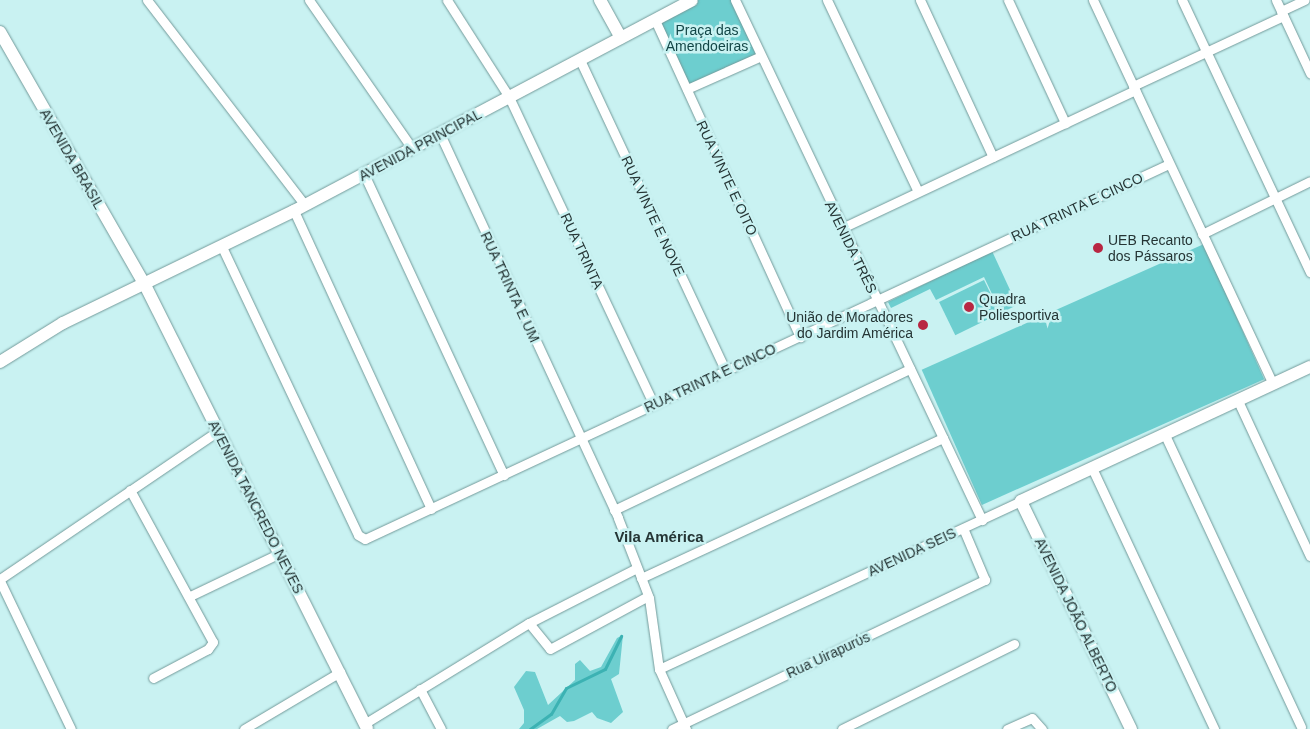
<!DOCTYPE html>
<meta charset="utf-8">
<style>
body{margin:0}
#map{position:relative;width:1310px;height:729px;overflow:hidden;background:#c9f2f2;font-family:Helvetica,sans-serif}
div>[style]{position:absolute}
.green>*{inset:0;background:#6dcecf;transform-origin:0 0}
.stream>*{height:3px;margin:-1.5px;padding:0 1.5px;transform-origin:1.5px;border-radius:1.5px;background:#3cb2b3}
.roads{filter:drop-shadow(0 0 1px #739a9a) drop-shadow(0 0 1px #739a9a)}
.street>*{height:9px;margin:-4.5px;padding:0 4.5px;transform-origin:4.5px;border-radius:4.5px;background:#fff}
.secondary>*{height:12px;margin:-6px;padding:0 6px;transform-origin:6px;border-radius:6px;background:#fff}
.dots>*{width:14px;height:14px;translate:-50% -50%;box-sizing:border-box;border:2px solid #c9f2f2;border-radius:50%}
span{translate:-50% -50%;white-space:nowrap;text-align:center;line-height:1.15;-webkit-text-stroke:5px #c9f2f2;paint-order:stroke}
.park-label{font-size:14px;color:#134647}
.street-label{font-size:14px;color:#253535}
.poi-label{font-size:14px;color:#253535}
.left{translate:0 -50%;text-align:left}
.right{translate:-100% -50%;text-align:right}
.neighbourhood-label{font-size:15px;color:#253535;font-weight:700}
</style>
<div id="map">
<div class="green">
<i style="clip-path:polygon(694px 0,734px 0,759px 55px,688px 87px,656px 21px)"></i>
<i style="left:1204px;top:244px;width:148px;height:309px;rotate:66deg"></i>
<i style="clip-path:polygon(992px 251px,1017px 305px,1001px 313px,984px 277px,936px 300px,930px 289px,891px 308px,888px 302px)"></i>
<i style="left:984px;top:280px;width:37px;height:50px;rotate:64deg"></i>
<i style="clip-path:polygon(623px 635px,619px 674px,611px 679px,623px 712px,611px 723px,597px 718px,592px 712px,574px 721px,567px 722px,560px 716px,537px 729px,519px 729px,524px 723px,524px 710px,514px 687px,526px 671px,535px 672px,548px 705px,575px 680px,575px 664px,580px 660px,590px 671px,601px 667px,617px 638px)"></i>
</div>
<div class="stream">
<i style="left:530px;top:729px;width:26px;rotate:-36deg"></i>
<i style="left:551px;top:714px;width:30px;rotate:-60deg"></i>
<i style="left:566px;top:688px;width:43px;rotate:-26deg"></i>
<i style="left:605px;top:669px;width:37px;rotate:-64deg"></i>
</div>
<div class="roads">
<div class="street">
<i style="left:147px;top:0;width:259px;rotate:52.4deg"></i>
<i style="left:309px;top:0;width:180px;rotate:55.2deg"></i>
<i style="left:447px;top:0;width:115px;rotate:57.4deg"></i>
<i style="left:509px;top:97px;width:340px;rotate:64.8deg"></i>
<i style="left:735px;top:0;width:576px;rotate:64.59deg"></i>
<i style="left:827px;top:0;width:212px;rotate:64.6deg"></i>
<i style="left:920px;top:0;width:173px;rotate:65.1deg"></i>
<i style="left:1008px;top:0;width:136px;rotate:65.1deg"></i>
<i style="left:1093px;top:0;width:424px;rotate:64.9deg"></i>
<i style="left:1182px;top:0;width:301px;rotate:64.8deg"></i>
<i style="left:1276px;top:0;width:81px;rotate:65deg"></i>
<i style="left:1281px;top:11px;width:26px;rotate:-25deg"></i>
<i style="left:655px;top:20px;width:349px;rotate:65.4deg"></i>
<i style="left:580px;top:60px;width:344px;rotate:64.9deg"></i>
<i style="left:1133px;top:86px;width:166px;rotate:-25deg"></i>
<i style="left:687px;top:89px;width:81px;rotate:-24deg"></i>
<i style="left:440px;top:134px;width:423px;rotate:65.1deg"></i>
<i style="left:618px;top:518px;width:86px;rotate:68.8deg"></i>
<i style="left:649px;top:598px;width:72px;rotate:82deg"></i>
<i style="left:659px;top:669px;width:66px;rotate:65.8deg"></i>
<i style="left:364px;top:174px;width:332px;rotate:65.1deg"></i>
<i style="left:294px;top:211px;width:328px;rotate:65.3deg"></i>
<i style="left:842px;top:228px;width:324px;rotate:-25.2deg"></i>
<i style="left:1202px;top:234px;width:120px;rotate:-26.1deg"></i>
<i style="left:222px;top:247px;width:318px;rotate:64.7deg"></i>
<i style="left:358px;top:535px;width:8px;rotate:30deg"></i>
<i style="left:365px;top:539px;width:887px;rotate:-25.01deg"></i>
<i style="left:1238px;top:401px;width:171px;rotate:65.1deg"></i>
<i style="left:1165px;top:435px;width:322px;rotate:65deg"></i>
<i style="left:1092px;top:468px;width:288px;rotate:64.9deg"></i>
<i style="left:130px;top:490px;width:173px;rotate:61.4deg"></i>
<i style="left:213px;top:642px;width:9px;rotate:126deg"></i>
<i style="left:208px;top:649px;width:62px;rotate:152.2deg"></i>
<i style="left:614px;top:510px;width:328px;rotate:-25.5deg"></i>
<i style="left:641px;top:578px;width:333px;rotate:-24.9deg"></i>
<i style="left:0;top:579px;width:263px;rotate:-34.2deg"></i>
<i style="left:0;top:581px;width:164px;rotate:64.4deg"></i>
<i style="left:190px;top:596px;width:100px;rotate:-25.5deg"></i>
<i style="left:529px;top:623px;width:33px;rotate:51deg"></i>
<i style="left:550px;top:649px;width:111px;rotate:-28.4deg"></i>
<i style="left:659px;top:669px;width:399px;rotate:-24.9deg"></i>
<i style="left:420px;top:689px;width:45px;rotate:62.3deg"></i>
<i style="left:364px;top:724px;width:193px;rotate:-31.5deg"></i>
<i style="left:529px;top:623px;width:121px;rotate:-27deg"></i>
<i style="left:244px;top:729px;width:112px;rotate:-30.7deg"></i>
<i style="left:672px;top:729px;width:347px;rotate:-25.5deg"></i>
<i style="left:985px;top:580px;width:56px;rotate:-112.9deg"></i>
<i style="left:842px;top:729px;width:192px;rotate:-26.3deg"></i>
<i style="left:1007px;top:729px;width:27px;rotate:-24deg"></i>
<i style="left:1032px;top:718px;width:15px;rotate:48deg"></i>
</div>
<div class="secondary">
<i style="left:600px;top:0;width:43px;rotate:61.1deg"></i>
<i style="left:0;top:32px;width:292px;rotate:60.2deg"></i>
<i style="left:145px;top:285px;width:496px;rotate:63.4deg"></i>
<i style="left:0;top:362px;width:74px;rotate:-31.8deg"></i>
<i style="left:63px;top:323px;width:257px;rotate:-25.9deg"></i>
<i style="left:294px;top:211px;width:450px;rotate:-27.9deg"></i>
<i style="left:1131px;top:729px;width:253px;rotate:-115.8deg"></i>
<i style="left:1021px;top:501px;width:319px;rotate:-24.9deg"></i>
</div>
</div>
<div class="dots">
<i style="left:1098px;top:248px;background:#b82642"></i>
<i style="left:969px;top:307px;background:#b82642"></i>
<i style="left:923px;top:325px;background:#b82642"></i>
</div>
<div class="park-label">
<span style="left:707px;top:38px">Praça das<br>Amendoeiras</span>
</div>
<div class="street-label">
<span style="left:420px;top:145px;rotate:-28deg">AVENIDA PRINCIPAL</span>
<span style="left:72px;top:159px;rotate:60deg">AVENIDA BRASIL</span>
<span style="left:727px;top:178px;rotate:65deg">RUA VINTE E OITO</span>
<span style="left:1077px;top:207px;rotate:-25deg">RUA TRINTA E CINCO</span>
<span style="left:653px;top:216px;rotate:65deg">RUA VINTE E NOVE</span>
<span style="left:851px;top:247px;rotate:64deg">AVENIDA TRÊS</span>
<span style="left:582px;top:251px;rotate:65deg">RUA TRINTA</span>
<span style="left:510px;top:287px;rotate:65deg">RUA TRINTA E UM</span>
<span style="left:710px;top:378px;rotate:-25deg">RUA TRINTA E CINCO</span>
<span style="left:256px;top:507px;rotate:63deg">AVENIDA TANCREDO NEVES</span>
<span style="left:912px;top:552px;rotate:-25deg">AVENIDA SEIS</span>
<span style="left:1076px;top:615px;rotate:64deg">AVENIDA JOÃO ALBERTO</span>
<span style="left:828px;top:655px;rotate:-25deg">Rua Uirapurύs</span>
</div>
<div class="poi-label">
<span class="left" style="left:1108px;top:248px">UEB Recanto<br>dos Pássaros</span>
<span class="left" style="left:979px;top:307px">Quadra<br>Poliesportiva</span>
<span class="right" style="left:913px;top:325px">União de Moradores<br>do Jardim América</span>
</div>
<div class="neighbourhood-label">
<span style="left:659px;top:537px">Vila América</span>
</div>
</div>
